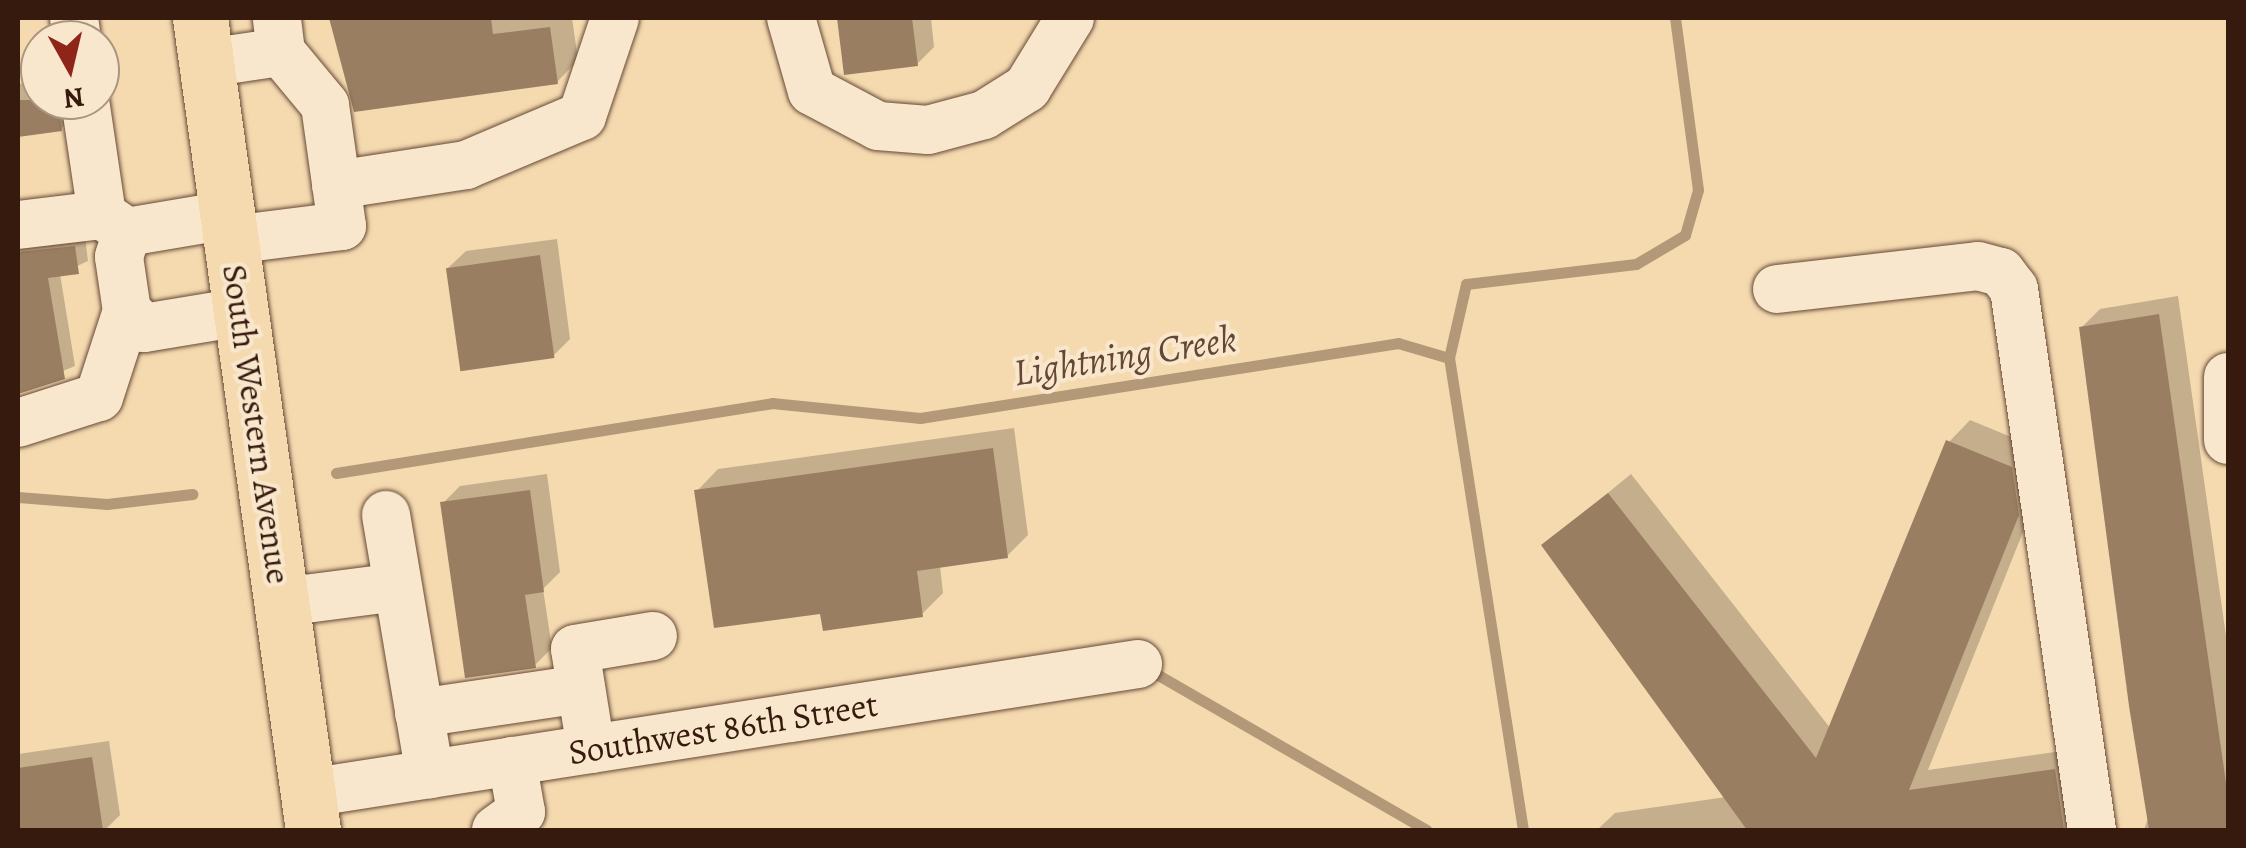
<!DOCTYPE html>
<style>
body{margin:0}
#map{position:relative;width:2246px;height:848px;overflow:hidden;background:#f5dab0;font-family:Alegreya,serif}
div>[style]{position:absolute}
.shadow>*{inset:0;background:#0003}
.stream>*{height:11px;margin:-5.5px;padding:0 5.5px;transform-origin:5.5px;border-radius:5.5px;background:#b49979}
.building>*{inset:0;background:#9a7e62;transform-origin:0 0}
.roads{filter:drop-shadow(0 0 2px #664a36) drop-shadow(0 0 2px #664a36)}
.minor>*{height:48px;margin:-24px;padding:0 24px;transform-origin:24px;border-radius:24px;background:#f8e7cc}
.major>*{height:55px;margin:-27.5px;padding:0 27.5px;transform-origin:27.5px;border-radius:27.5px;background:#f5dab0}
span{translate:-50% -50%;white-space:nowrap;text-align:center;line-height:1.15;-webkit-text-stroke:8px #f8e7cc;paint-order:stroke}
.street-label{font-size:35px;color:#371a0e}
.water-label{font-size:38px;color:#634633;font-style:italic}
.frame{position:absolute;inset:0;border:20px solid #371a0e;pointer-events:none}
.north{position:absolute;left:20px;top:20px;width:100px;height:100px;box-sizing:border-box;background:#f8e7cc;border:2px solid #ab9580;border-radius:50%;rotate:172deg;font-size:28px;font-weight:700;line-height:40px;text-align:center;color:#371a0e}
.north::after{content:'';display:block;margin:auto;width:35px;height:45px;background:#8f2418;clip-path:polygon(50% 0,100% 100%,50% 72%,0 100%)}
</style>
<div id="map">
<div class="shadow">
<i style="clip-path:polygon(331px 18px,572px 18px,578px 60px,557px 82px,355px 109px)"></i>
<i style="clip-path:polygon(837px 18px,931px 18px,934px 47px,917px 64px,846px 73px)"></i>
<i style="clip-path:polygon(40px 81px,40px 100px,77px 100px,78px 111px,61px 129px,18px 135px,18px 84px)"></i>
<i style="clip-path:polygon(85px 236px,88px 261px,60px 274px,75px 366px,18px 390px,18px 245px)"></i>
<i style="clip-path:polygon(557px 239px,570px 339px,553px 356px,448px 268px,466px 251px)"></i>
<i style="clip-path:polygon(2178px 296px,2228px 650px,2228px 830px,2144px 830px,2149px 815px,2081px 328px,2100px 309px)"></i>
<i style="clip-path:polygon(1970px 420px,2033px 446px,2039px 492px,1928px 770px,2076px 749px,2091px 830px,1597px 830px,1615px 813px,1726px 797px,1544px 545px,1631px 474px,1831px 729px,1949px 442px)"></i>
<i style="clip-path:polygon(1014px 428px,1028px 535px,1007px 556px,940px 566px,943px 593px,922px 614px,822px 611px,697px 491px,718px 469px)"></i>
<i style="clip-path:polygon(547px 474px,560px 572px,543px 589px,552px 648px,534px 666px,443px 503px,460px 486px)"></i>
<i style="clip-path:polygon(109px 741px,120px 815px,105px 830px,18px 830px,18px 754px)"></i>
</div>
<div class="stream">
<i style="left:336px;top:473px;width:442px;rotate:-9.1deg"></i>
<i style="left:772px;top:403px;width:149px;rotate:5.8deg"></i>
<i style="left:920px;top:418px;width:484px;rotate:-8.9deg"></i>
<i style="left:1398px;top:343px;width:53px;rotate:16.4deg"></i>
<i style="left:18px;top:497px;width:89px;rotate:4.5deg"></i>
<i style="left:107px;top:504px;width:86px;rotate:-6.7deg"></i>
<i style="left:1146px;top:668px;width:324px;rotate:30deg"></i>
<i style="left:1523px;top:830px;width:478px;rotate:-98.9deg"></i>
<i style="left:1449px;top:358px;width:76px;rotate:-77.1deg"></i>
<i style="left:1466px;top:284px;width:171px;rotate:-6.7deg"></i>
<i style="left:1636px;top:264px;width:57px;rotate:-30.6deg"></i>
<i style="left:1685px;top:235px;width:47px;rotate:-73.9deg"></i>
<i style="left:1698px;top:190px;width:174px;rotate:-97.6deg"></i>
</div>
<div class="building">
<i style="clip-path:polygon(329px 18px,491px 18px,493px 34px,550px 27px,558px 84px,354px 112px)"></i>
<i style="clip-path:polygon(837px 18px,912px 18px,918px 66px,844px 75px)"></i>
<i style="clip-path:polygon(18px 100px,58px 100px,62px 131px,18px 137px)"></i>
<i style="clip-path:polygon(75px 246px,79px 274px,48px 278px,65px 379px,18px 394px,18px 252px)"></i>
<i style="left:540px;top:255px;width:104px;height:95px;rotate:82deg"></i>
<i style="clip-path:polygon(2159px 314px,2228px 797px,2228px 830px,2149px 830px,2129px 706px,2079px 327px)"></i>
<i style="clip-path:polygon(1946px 440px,2012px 467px,2019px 515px,1909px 790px,2055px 769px,2064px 830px,1747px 830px,1541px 545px,1608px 493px,1816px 758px)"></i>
<i style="clip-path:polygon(993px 448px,1008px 558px,917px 571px,923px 617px,823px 631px,820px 614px,714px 628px,694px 490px)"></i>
<i style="clip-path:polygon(530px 490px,544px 592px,525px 595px,536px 668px,465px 678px,440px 502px)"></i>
<i style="clip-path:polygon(92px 757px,103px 830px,18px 830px,18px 768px)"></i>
</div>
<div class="roads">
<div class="minor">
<i style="left:74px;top:18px;width:22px;rotate:82deg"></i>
<i style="left:791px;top:18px;width:76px;rotate:74deg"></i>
<i style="left:812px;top:91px;width:75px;rotate:27.9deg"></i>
<i style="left:878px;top:126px;width:50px;rotate:4.6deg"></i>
<i style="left:928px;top:130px;width:58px;rotate:-15deg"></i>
<i style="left:984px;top:115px;width:51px;rotate:-32.1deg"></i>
<i style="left:1027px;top:88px;width:82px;rotate:-58.4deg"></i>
<i style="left:207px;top:63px;width:75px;rotate:-8.5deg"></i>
<i style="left:85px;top:100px;width:116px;rotate:81.6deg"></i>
<i style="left:336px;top:185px;width:132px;rotate:-8.7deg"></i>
<i style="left:466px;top:165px;width:126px;rotate:-22.9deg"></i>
<i style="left:582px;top:116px;width:103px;rotate:-71.4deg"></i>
<i style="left:18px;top:225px;width:85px;rotate:-6.8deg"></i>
<i style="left:102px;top:215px;width:30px;rotate:34deg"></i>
<i style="left:127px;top:232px;width:102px;rotate:-9.6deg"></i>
<i style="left:127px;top:232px;width:26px;rotate:108deg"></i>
<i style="left:119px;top:257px;width:55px;rotate:81.6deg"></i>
<i style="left:127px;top:311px;width:24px;rotate:45deg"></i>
<i style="left:144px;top:328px;width:98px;rotate:-9.4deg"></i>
<i style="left:231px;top:240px;width:112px;rotate:-7.2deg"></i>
<i style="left:342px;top:226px;width:122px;rotate:-98deg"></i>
<i style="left:325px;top:105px;width:69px;rotate:-129.7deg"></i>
<i style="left:281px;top:52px;width:34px;rotate:-97deg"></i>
<i style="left:1777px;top:289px;width:202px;rotate:-6.5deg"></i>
<i style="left:1978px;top:266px;width:24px;rotate:15deg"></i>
<i style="left:2001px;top:272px;width:21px;rotate:53deg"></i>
<i style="left:2014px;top:289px;width:547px;rotate:81.8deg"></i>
<i style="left:2228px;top:377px;width:63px;rotate:90deg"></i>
<i style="left:18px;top:423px;width:85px;rotate:-17.8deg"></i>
<i style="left:99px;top:397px;width:90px;rotate:-72deg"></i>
<i style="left:386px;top:515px;width:263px;rotate:80.4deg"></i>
<i style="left:282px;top:602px;width:116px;rotate:-7.4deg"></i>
<i style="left:419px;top:713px;width:164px;rotate:-8.4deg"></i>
<i style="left:591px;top:749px;width:101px;rotate:-99.1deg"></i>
<i style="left:575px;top:649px;width:79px;rotate:-9.5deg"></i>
<i style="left:308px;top:793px;width:840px;rotate:-8.83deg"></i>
<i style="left:496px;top:830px;width:31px;rotate:-36deg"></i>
<i style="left:521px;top:812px;width:52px;rotate:-100deg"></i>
</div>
<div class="major">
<i style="left:200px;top:18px;width:820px;rotate:82.08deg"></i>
</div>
</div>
<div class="street-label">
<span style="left:257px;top:424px;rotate:82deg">South Western Avenue</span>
<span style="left:723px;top:728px;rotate:-9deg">Southwest 86th Street</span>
</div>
<div class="water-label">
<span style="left:1125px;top:356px;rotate:-9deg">Lightning Creek</span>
</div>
<div class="frame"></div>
<div class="north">N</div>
</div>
